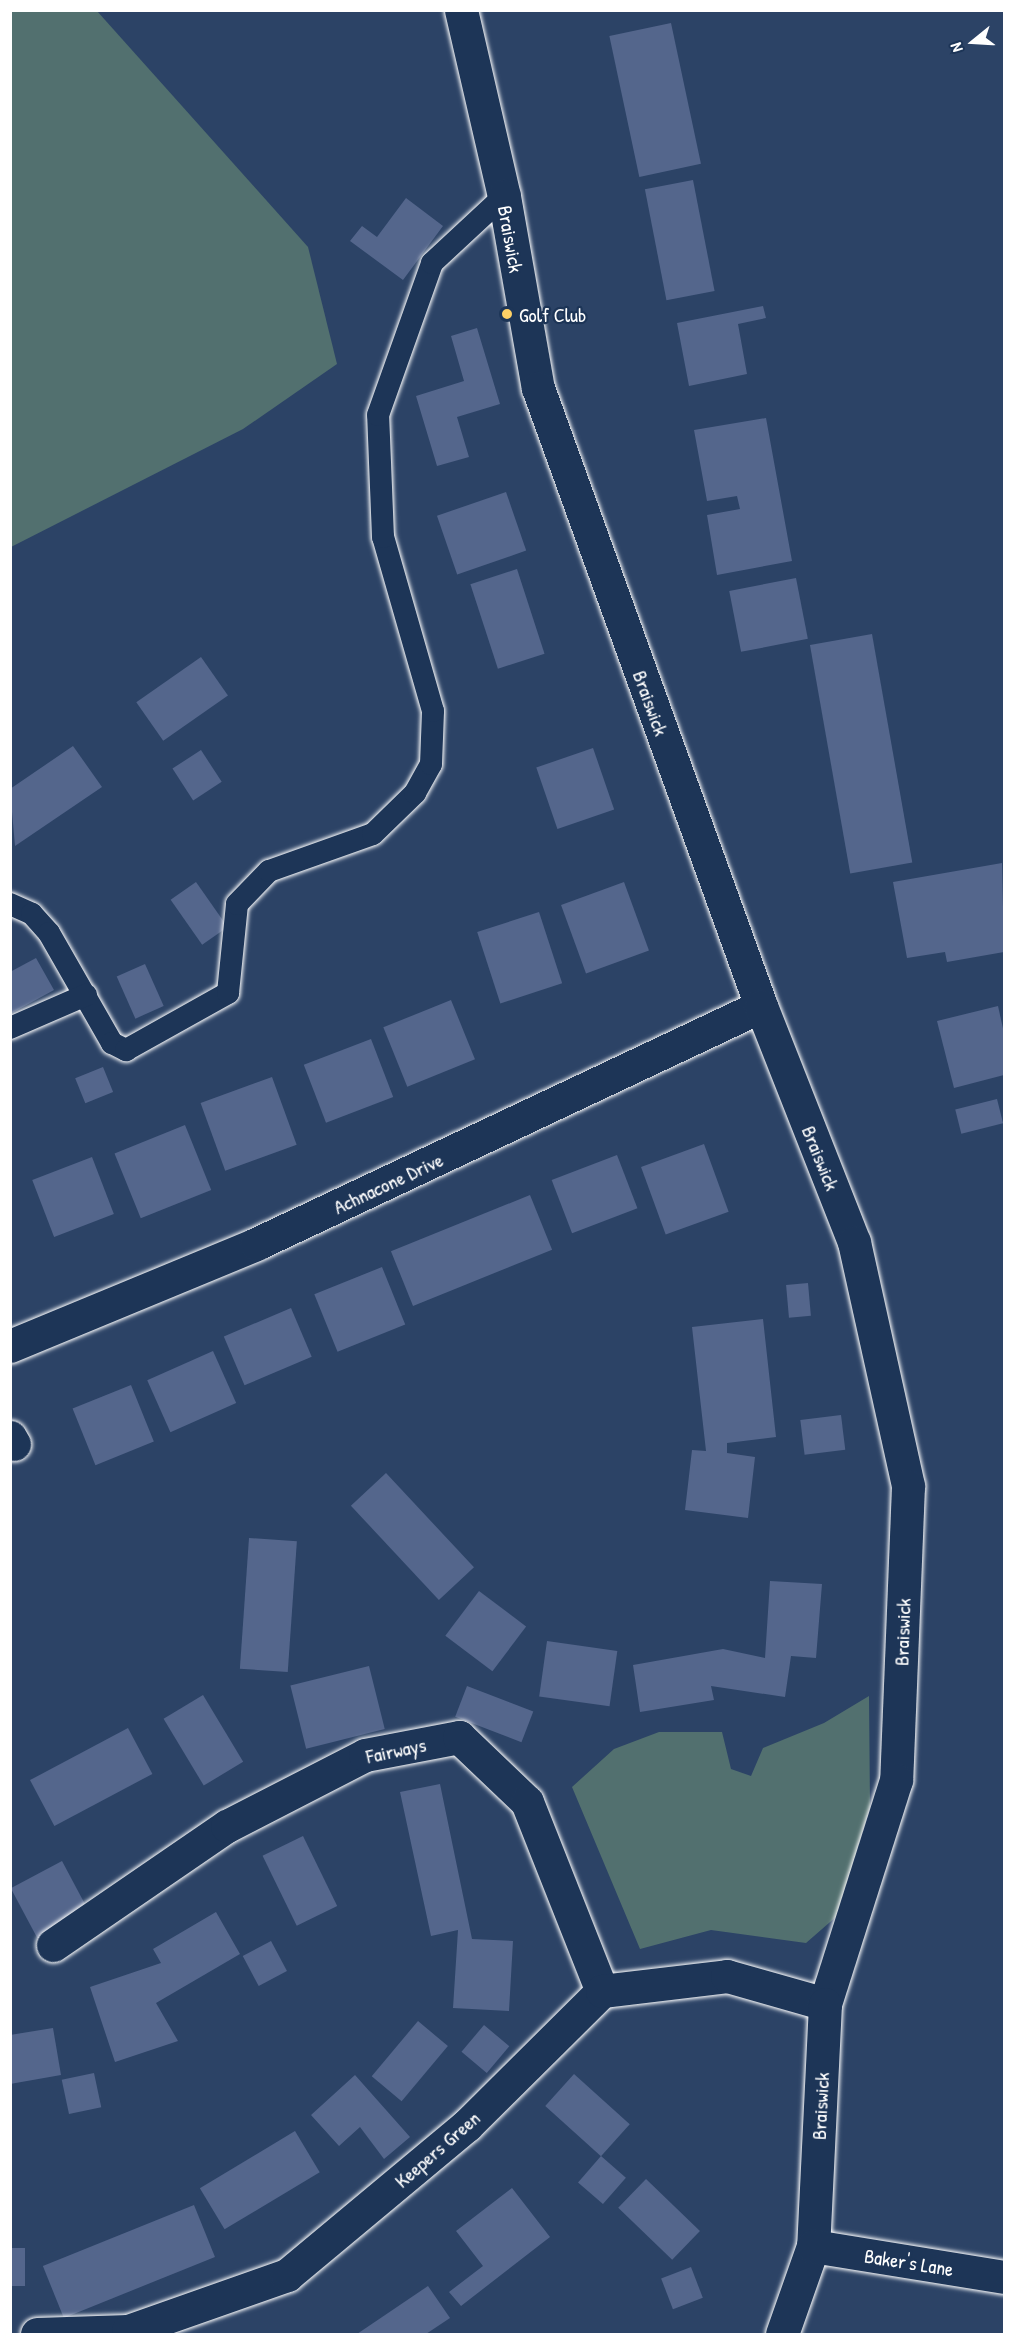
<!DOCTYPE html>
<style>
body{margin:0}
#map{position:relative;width:1015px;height:2345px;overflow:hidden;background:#2c4366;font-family:"Patrick Hand",sans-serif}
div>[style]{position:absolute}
.green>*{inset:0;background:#52706f}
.building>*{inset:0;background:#54668c;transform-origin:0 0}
.roads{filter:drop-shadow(0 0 2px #fff) drop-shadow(0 0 2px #fff)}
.lane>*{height:22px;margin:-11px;padding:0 11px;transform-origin:11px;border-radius:11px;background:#1d3557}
.street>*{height:33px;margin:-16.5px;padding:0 16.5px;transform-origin:16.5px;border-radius:16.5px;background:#1d3557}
.secondary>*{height:33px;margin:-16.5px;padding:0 16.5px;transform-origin:16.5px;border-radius:16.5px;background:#1d3557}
.dots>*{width:16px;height:16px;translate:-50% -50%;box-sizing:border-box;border:3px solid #1d3557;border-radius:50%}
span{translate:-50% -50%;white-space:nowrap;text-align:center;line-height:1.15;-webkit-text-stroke:4.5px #1d3557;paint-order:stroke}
.street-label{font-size:20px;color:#fff}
.poi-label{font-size:20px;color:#fff}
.left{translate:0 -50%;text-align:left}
.frame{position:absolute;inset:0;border:12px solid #fff;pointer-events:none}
.north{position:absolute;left:943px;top:12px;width:60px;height:60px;-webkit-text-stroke:4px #1d3557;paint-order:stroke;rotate:252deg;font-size:16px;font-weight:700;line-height:24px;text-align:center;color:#fff}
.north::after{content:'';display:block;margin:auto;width:21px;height:27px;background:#fff;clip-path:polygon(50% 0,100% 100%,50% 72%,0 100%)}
</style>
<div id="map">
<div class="green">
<i style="clip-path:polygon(11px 10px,97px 11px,308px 247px,337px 364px,243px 429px,11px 547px)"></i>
<i style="clip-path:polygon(869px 1696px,870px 1807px,837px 1916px,806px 1943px,711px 1930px,640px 1949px,572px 1787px,614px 1749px,659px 1732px,722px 1732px,731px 1769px,751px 1776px,763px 1748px,824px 1723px)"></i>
</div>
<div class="building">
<i style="left:671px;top:23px;width:144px;height:63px;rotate:78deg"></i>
<i style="left:693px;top:180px;width:113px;height:49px;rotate:79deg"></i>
<i style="clip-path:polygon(406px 198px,443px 226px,403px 280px,350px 241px,362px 226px,377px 237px)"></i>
<i style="clip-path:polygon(763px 306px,766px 318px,738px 324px,747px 374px,689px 386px,677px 323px)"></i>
<i style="clip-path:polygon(477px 328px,500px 404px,457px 417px,469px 457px,437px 466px,416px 396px,464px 381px,451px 336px)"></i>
<i style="clip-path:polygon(766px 418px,792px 561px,717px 575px,707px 515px,740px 509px,737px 496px,707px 501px,694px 430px)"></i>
<i style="left:506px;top:492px;width:62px;height:73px;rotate:71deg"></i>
<i style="left:517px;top:569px;width:89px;height:49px;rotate:72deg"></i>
<i style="left:796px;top:578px;width:62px;height:68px;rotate:79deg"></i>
<i style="left:872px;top:634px;width:232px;height:63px;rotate:80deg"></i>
<i style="left:201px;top:657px;width:47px;height:79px;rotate:55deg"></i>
<i style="clip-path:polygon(73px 746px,102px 787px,15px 846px,10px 789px)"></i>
<i style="left:593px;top:748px;width:65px;height:60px;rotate:71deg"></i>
<i style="left:201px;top:750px;width:38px;height:34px;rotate:57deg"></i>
<i style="clip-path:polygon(1002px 863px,1004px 952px,947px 962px,945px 952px,907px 958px,893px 882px)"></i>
<i style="left:196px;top:882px;width:55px;height:31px;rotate:55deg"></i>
<i style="left:624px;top:882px;width:73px;height:67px;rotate:70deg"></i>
<i style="left:539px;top:912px;width:75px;height:65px;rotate:72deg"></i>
<i style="clip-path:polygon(36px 958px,54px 990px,10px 1014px,10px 972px)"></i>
<i style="left:145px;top:964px;width:46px;height:31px;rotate:66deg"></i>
<i style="left:451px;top:1000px;width:64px;height:73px;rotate:68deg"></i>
<i style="clip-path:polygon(998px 1006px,1004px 1033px,1004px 1075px,954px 1088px,937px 1021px)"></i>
<i style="left:371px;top:1039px;width:62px;height:72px;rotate:69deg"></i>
<i style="left:103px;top:1067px;width:27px;height:30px;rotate:68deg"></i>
<i style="left:272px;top:1077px;width:72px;height:76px;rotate:70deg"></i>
<i style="left:997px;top:1099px;width:25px;height:43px;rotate:76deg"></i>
<i style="left:185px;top:1125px;width:70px;height:76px;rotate:68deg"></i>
<i style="left:704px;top:1144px;width:72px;height:67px;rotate:70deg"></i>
<i style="left:617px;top:1155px;width:57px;height:70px;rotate:69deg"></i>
<i style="left:92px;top:1157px;width:61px;height:64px;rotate:69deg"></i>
<i style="left:530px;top:1195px;width:59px;height:150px;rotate:68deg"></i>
<i style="left:382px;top:1267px;width:62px;height:73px;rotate:68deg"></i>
<i style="left:808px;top:1283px;width:33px;height:22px;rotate:85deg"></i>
<i style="left:291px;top:1308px;width:53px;height:73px;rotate:67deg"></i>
<i style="clip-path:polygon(763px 1319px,776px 1437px,727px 1443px,727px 1453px,755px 1457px,748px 1518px,685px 1510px,692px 1450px,706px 1451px,692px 1327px)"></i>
<i style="left:213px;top:1351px;width:57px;height:72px;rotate:66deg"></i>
<i style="left:131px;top:1385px;width:61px;height:63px;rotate:68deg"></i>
<i style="left:841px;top:1415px;width:35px;height:41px;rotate:83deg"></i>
<i style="left:386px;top:1473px;width:129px;height:48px;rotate:47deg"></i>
<i style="left:249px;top:1538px;width:48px;height:131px;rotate:4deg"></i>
<i style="clip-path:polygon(770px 1581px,822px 1584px,816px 1658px,791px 1656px,785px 1697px,711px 1686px,714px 1700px,640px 1712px,633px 1665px,723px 1649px,765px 1658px)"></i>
<i style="left:479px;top:1591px;width:59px;height:56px;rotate:37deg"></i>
<i style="left:547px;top:1641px;width:71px;height:56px;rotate:8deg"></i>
<i style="left:369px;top:1666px;width:65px;height:81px;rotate:76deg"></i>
<i style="left:467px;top:1686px;width:71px;height:33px;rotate:21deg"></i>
<i style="left:203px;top:1695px;width:78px;height:46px;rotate:59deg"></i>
<i style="left:128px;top:1728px;width:52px;height:111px;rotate:62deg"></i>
<i style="clip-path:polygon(440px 1784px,472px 1939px,513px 1941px,509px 2011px,453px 2008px,458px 1930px,431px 1936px,400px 1792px)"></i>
<i style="left:303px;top:1836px;width:78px;height:45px;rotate:64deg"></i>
<i style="left:62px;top:1861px;width:57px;height:58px;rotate:62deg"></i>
<i style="clip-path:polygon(216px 1912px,240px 1954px,156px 2003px,178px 2041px,115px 2062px,90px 1987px,161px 1963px,153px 1949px)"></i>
<i style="left:271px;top:1941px;width:34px;height:32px;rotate:62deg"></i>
<i style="left:418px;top:2021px;width:39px;height:72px;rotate:40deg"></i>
<i style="left:484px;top:2025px;width:33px;height:35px;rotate:40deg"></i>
<i style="clip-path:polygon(53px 2028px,61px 2075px,10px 2084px,10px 2035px)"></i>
<i style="left:94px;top:2073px;width:35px;height:33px;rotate:78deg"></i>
<i style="left:574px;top:2074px;width:75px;height:43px;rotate:42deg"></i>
<i style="clip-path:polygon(355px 2075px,410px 2137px,384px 2159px,360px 2127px,339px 2146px,311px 2115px)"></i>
<i style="left:295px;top:2131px;width:48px;height:111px;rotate:59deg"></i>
<i style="left:601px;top:2156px;width:33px;height:35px;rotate:41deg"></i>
<i style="left:646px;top:2179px;width:75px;height:40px;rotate:44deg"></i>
<i style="clip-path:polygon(512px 2188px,550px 2237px,461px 2306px,449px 2292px,483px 2266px,456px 2231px)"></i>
<i style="left:194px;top:2205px;width:56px;height:163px;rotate:68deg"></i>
<i style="left:10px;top:2248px;width:15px;height:38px"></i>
<i style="left:691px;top:2267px;width:33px;height:32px;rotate:69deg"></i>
<i style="clip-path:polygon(428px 2286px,450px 2318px,426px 2334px,357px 2334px)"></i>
</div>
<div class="roads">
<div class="lane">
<i style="left:10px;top:904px;width:24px;rotate:24deg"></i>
<i style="left:32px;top:914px;width:25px;rotate:48deg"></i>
<i style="left:49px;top:933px;width:127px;rotate:60.2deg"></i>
<i style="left:112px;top:1043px;width:16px;rotate:27deg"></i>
<i style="left:126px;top:1050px;width:117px;rotate:-29.2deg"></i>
<i style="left:228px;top:993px;width:89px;rotate:-84.2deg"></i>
<i style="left:237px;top:904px;width:46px;rotate:-45.9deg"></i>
<i style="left:269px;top:871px;width:110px;rotate:-19.6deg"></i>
<i style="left:373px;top:834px;width:59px;rotate:-44.3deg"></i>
<i style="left:415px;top:793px;width:33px;rotate:-61deg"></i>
<i style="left:431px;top:764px;width:53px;rotate:-87.8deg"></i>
<i style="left:433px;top:711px;width:181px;rotate:-106deg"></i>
<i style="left:383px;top:537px;width:122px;rotate:-92.3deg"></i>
<i style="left:378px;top:415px;width:161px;rotate:-70.4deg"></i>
<i style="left:432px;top:263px;width:98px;rotate:-42.9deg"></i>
<i style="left:10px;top:1028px;width:83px;rotate:-23.5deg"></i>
</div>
<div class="street">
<i style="left:10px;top:1346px;width:266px;rotate:-22.5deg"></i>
<i style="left:256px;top:1244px;width:558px;rotate:-25.23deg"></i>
<i style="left:10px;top:1437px;width:8px;rotate:60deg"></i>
<i style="left:53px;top:1945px;width:211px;rotate:-34.4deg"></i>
<i style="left:227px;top:1826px;width:155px;rotate:-27.2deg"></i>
<i style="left:365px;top:1755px;width:96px;rotate:-10.8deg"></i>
<i style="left:459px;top:1737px;width:94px;rotate:43.7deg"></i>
<i style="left:527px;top:1802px;width:203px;rotate:68.4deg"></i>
<i style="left:37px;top:2334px;width:91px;rotate:-1.9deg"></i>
<i style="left:128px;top:2331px;width:169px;rotate:-19.4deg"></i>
<i style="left:287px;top:2275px;width:234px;rotate:-39.8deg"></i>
<i style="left:467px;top:2125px;width:190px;rotate:-44.8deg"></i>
<i style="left:602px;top:1991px;width:126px;rotate:-6.8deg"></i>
<i style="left:727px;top:1976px;width:102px;rotate:15.9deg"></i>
</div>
<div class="secondary">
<i style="left:461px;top:10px;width:191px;rotate:77deg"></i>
<i style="left:504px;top:196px;width:195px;rotate:80deg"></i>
<i style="left:538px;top:388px;width:657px;rotate:70.16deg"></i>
<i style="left:761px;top:1006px;width:254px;rotate:68.5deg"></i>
<i style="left:854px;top:1242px;width:250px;rotate:77.5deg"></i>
<i style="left:908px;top:1486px;width:294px;rotate:92.3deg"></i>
<i style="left:896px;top:1780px;width:235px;rotate:107.6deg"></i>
<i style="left:825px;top:2004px;width:242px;rotate:92.8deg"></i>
<i style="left:813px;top:2246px;width:93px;rotate:109.4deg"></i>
<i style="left:813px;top:2246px;width:193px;rotate:9.2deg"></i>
</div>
</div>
<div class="dots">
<i style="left:507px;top:314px;background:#ffd166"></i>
</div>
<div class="street-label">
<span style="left:511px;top:239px;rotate:80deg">Braiswick</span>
<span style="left:651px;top:703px;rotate:70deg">Braiswick</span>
<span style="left:821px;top:1158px;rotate:68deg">Braiswick</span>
<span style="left:388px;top:1183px;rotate:-25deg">Achnacone Drive</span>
<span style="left:902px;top:1632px;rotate:-88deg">Braiswick</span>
<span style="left:396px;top:1750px;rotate:-12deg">Fairways</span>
<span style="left:820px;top:2106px;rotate:-87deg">Braiswick</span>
<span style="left:437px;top:2149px;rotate:-41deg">Keepers Green</span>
<span style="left:909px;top:2262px;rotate:9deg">Baker's Lane</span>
</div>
<div class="poi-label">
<span class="left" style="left:519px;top:314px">Golf Club</span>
</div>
<div class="frame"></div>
<div class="north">N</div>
</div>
